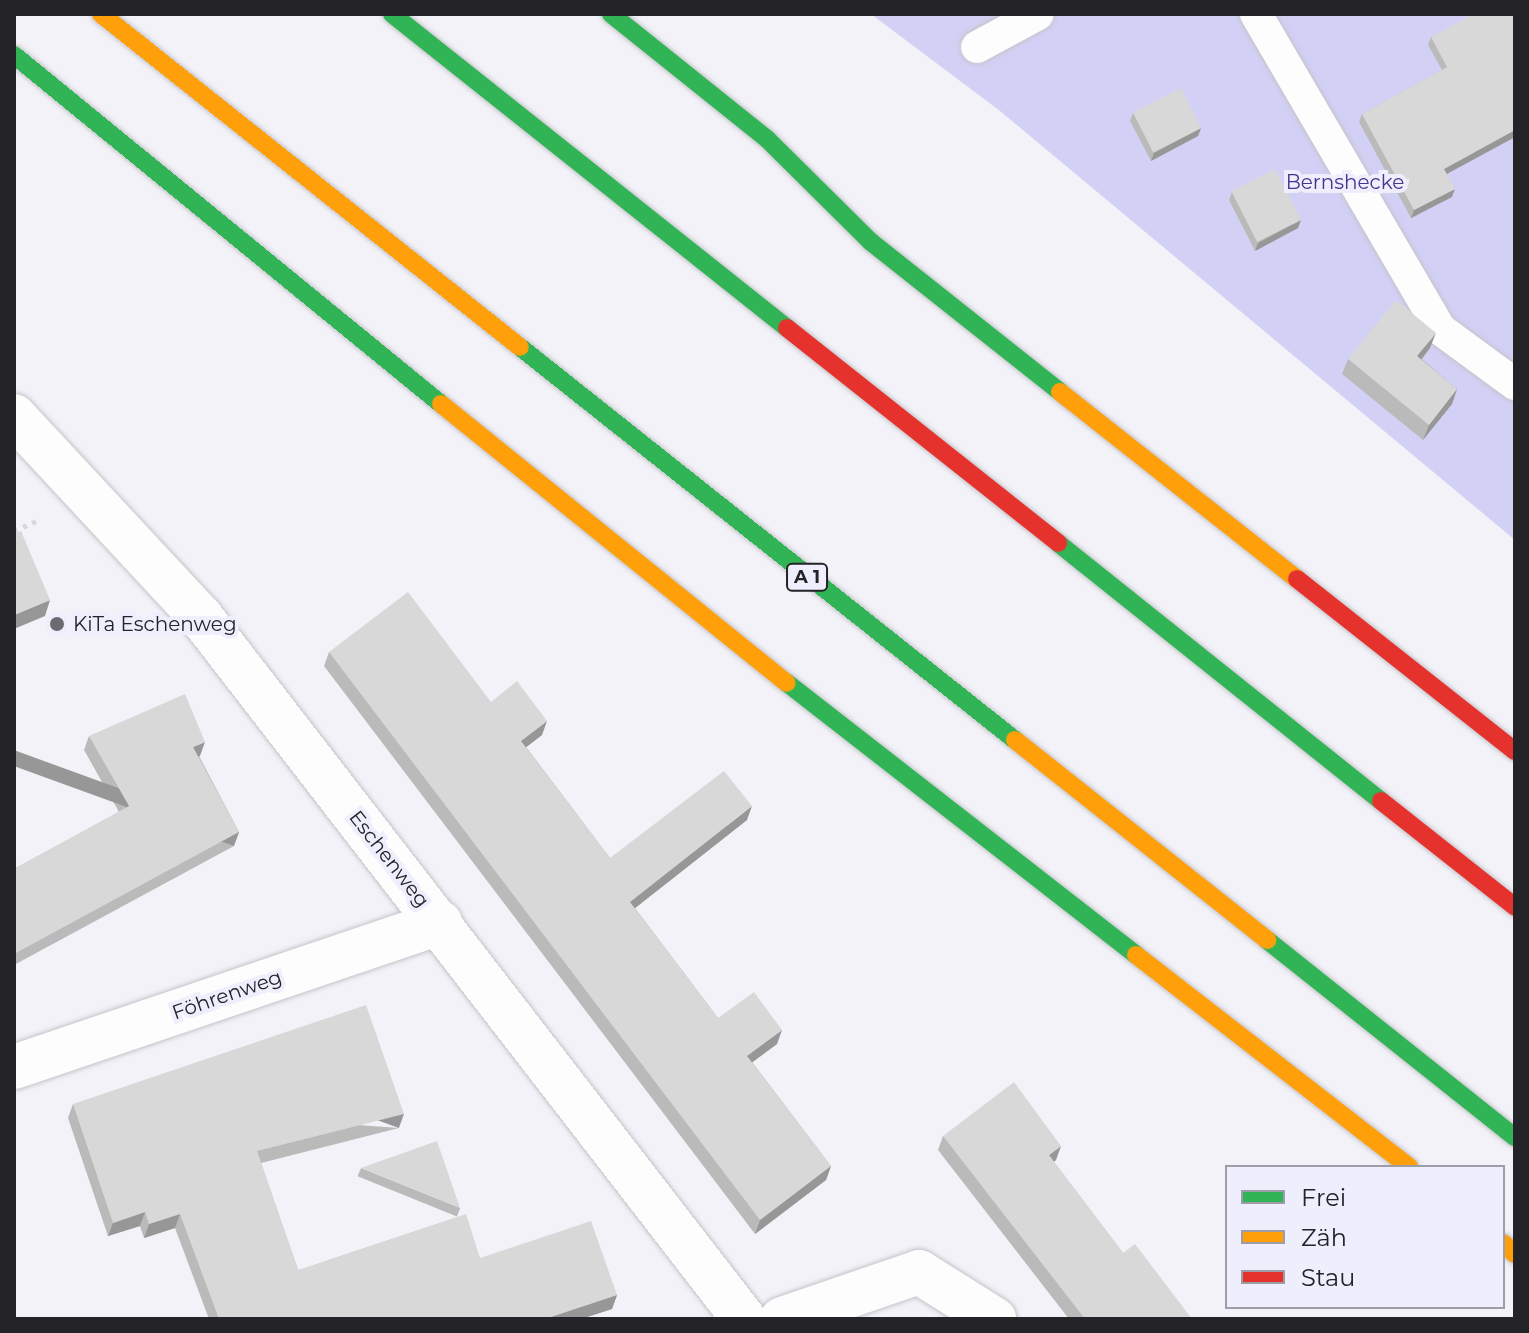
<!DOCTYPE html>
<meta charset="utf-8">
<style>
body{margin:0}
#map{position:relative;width:1529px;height:1333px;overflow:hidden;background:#f2f2f8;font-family:Montserrat,sans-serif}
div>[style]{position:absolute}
.green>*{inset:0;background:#d3d0f6}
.path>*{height:5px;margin-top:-2.5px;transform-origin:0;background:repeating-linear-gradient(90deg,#d8d8db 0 4px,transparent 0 10px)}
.roads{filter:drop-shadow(0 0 2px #c5c4ca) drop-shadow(0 0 2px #c5c4ca)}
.lane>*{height:32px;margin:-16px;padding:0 16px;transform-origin:16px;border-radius:16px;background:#fdfdfe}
.street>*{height:44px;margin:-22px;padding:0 22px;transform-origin:22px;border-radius:22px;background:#fdfdfe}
.fast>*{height:18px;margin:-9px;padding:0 9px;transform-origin:9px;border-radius:9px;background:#30b455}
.slow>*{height:18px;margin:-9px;padding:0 9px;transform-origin:9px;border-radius:9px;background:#ff9f0a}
.jam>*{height:18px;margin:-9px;padding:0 9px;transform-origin:9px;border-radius:9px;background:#e5322d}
.wall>*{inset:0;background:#bababa;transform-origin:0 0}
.shaded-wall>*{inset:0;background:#979797;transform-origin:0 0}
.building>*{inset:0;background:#d8d8d8;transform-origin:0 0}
.dots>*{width:22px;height:22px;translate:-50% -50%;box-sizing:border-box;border:4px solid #eeeefc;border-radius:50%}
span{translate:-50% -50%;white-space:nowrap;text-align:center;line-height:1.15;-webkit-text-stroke:8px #eeeefc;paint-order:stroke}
.shield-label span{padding:2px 6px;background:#eeeefc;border:2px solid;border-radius:6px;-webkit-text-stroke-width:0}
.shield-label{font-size:18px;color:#232328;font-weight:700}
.park-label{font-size:20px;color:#48348f}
.poi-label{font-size:20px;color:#232328}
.left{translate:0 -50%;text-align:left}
.street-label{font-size:20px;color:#232328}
.frame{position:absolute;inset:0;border:16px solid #232328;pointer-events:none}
.legend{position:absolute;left:1225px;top:1165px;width:280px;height:144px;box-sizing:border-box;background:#eeeefc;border:2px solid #9d9da7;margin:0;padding:10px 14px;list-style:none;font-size:24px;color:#232328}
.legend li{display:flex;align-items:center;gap:16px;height:40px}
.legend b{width:40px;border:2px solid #9d9da7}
</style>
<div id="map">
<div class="green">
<i style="clip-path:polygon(871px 14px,1515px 14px,1515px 540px,1000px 111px)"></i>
</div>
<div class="path">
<i style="left:14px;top:531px;width:27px;rotate:-24deg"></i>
</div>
<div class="roads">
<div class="lane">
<i style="left:1256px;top:14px;width:365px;rotate:59.7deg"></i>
<i style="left:1440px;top:329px;width:93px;rotate:36.3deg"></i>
<i style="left:977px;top:47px;width:69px;rotate:-28.4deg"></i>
</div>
<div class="street">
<i style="left:14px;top:416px;width:275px;rotate:47.1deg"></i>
<i style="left:201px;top:617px;width:887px;rotate:52.28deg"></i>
<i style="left:14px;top:1067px;width:450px;rotate:-18.7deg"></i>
<i style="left:782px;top:1319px;width:145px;rotate:-18.9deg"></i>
<i style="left:919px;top:1272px;width:89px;rotate:32.1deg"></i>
</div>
<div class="fast">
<i style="left:392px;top:14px;width:505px;rotate:38.48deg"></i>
<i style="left:611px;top:14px;width:200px;rotate:38.7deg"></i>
<i style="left:767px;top:139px;width:146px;rotate:44.7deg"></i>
<i style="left:871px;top:242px;width:241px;rotate:38.4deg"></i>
<i style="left:14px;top:55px;width:551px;rotate:39.26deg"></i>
<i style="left:520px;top:347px;width:632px;rotate:38.45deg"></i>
<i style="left:1058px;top:543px;width:413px;rotate:38.6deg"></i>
<i style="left:787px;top:683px;width:442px;rotate:37.9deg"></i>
<i style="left:1267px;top:940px;width:317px;rotate:38.5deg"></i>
</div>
<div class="slow">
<i style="left:101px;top:14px;width:535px;rotate:38.48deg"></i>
<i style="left:1060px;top:392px;width:302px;rotate:38.3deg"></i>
<i style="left:441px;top:404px;width:444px;rotate:38.9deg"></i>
<i style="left:1015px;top:740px;width:322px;rotate:38.4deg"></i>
<i style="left:1136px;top:955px;width:346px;rotate:37.8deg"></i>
<i style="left:1503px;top:1243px;width:16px;rotate:43deg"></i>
</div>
<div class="jam">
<i style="left:787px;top:328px;width:346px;rotate:38.4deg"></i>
<i style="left:1297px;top:579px;width:278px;rotate:38.3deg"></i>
<i style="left:1381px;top:801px;width:171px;rotate:38.3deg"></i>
</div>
</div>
<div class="wall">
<i style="clip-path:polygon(1515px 14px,1515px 137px,1447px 174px,1452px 197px,1411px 218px,1359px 122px,1362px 114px,1442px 70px,1428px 45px,1431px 37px)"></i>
<i style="clip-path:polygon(1133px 113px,1201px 128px,1198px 136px,1151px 161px,1130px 121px)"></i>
<i style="clip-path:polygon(1232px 192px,1298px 228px,1255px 251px,1229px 200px)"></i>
<i style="clip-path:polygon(1430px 348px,1422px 359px,1457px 389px,1452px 404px,1423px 440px,1342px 374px,1348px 359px)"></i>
<i style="clip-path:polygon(329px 652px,542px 735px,526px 747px,610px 858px,747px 820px,635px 908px,718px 1018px,777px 1044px,752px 1062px,831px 1166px,826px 1180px,755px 1234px,324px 666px)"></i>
<i style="clip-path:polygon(89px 736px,200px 756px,199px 756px,239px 832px,234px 846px,14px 965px,14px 869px,119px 812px,84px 750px)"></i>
<i style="clip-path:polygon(73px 1104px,399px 1128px,261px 1163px,298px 1270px,480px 1258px,617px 1295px,612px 1309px,581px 1319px,209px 1319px,175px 1228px,144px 1238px,140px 1226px,108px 1236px,68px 1118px)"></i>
<i style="clip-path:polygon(943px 1136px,1056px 1160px,1054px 1162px,1123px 1253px,1192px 1319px,1069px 1319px,938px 1150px)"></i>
<i style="left:361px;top:1168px;width:107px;height:9px;rotate:22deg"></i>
</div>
<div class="shaded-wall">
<i style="clip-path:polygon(1201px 128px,1198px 136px,1151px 161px,1154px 153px)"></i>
<i style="clip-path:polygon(1515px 130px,1515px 137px,1441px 177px,1444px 169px)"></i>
<i style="clip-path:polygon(1455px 189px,1452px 197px,1411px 218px,1414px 210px)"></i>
<i style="clip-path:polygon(1301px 220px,1298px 228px,1255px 251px,1258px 243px)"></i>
<i style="clip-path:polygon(1436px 333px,1430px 348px,1412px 371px,1417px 356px)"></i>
<i style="clip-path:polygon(1457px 389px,1452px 404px,1423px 440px,1429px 425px)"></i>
<i style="clip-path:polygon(50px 600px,45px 616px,14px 629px,14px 615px)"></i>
<i style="clip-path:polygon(547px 721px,542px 735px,516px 755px,521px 741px)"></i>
<i style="clip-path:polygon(205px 742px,200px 756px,188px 761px,193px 747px)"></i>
<i style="clip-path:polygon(752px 806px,747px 820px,625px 916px,630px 902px)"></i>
<i style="left:239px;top:832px;width:15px;height:256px;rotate:110deg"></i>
<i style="clip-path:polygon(782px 1030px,777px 1044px,742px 1070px,747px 1056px)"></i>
<i style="left:404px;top:1114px;width:15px;height:152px;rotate:110deg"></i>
<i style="clip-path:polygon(1061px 1146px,1056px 1160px,1044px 1169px,1049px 1155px)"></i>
<i style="clip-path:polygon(831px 1166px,826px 1180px,755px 1234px,760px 1220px)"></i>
<i style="clip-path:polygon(145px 1212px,140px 1226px,108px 1236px,113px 1223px)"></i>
<i style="clip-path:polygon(180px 1214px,175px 1228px,144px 1238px,149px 1224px)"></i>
<i style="clip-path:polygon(617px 1295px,612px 1309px,581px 1319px,545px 1319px)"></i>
</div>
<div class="building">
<i style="clip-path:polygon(1473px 14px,1515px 14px,1515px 130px,1444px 169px,1455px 189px,1414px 210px,1362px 114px,1447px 67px,1431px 37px)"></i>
<i style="left:1181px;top:88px;width:45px;height:54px;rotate:63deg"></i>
<i style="left:1275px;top:169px;width:57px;height:49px;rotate:63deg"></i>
<i style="clip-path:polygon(1396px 300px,1436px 333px,1417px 356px,1457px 389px,1429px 425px,1348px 359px)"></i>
<i style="clip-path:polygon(21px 531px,50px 600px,14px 615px,14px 534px)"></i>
<i style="clip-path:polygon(408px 592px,491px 702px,517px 681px,547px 721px,521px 741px,610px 858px,724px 771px,752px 806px,630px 902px,718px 1018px,754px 992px,782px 1030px,747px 1056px,831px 1166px,760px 1220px,329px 652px)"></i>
<i style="clip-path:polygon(185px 694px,205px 742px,193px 747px,239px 832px,14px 954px,14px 869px,129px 806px,89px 736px)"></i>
<i style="clip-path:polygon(366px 1005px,404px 1114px,257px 1151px,298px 1270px,466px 1214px,480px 1258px,591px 1221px,617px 1295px,545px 1319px,219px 1319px,180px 1214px,149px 1224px,145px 1212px,113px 1223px,73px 1104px)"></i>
<i style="clip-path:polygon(1014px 1082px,1061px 1146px,1049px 1155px,1123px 1253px,1135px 1244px,1192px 1319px,1085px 1319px,943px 1136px)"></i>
<i style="clip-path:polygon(437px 1141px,460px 1208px,361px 1168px)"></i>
</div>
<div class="dots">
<i style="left:57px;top:624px;background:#6b6b71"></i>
</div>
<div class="shield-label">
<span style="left:807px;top:577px">A 1</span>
</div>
<div class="park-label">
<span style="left:1345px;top:182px">Bernshecke</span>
</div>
<div class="poi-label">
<span class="left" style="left:73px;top:624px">KiTa Eschenweg</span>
</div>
<div class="street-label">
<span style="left:389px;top:859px;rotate:52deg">Eschenweg</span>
<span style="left:227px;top:995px;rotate:-19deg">Föhrenweg</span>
</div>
<div class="frame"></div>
<ul class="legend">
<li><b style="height:10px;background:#30b455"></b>Frei</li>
<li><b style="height:10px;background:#ff9f0a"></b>Zäh</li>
<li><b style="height:10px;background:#e5322d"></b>Stau</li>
</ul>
</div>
